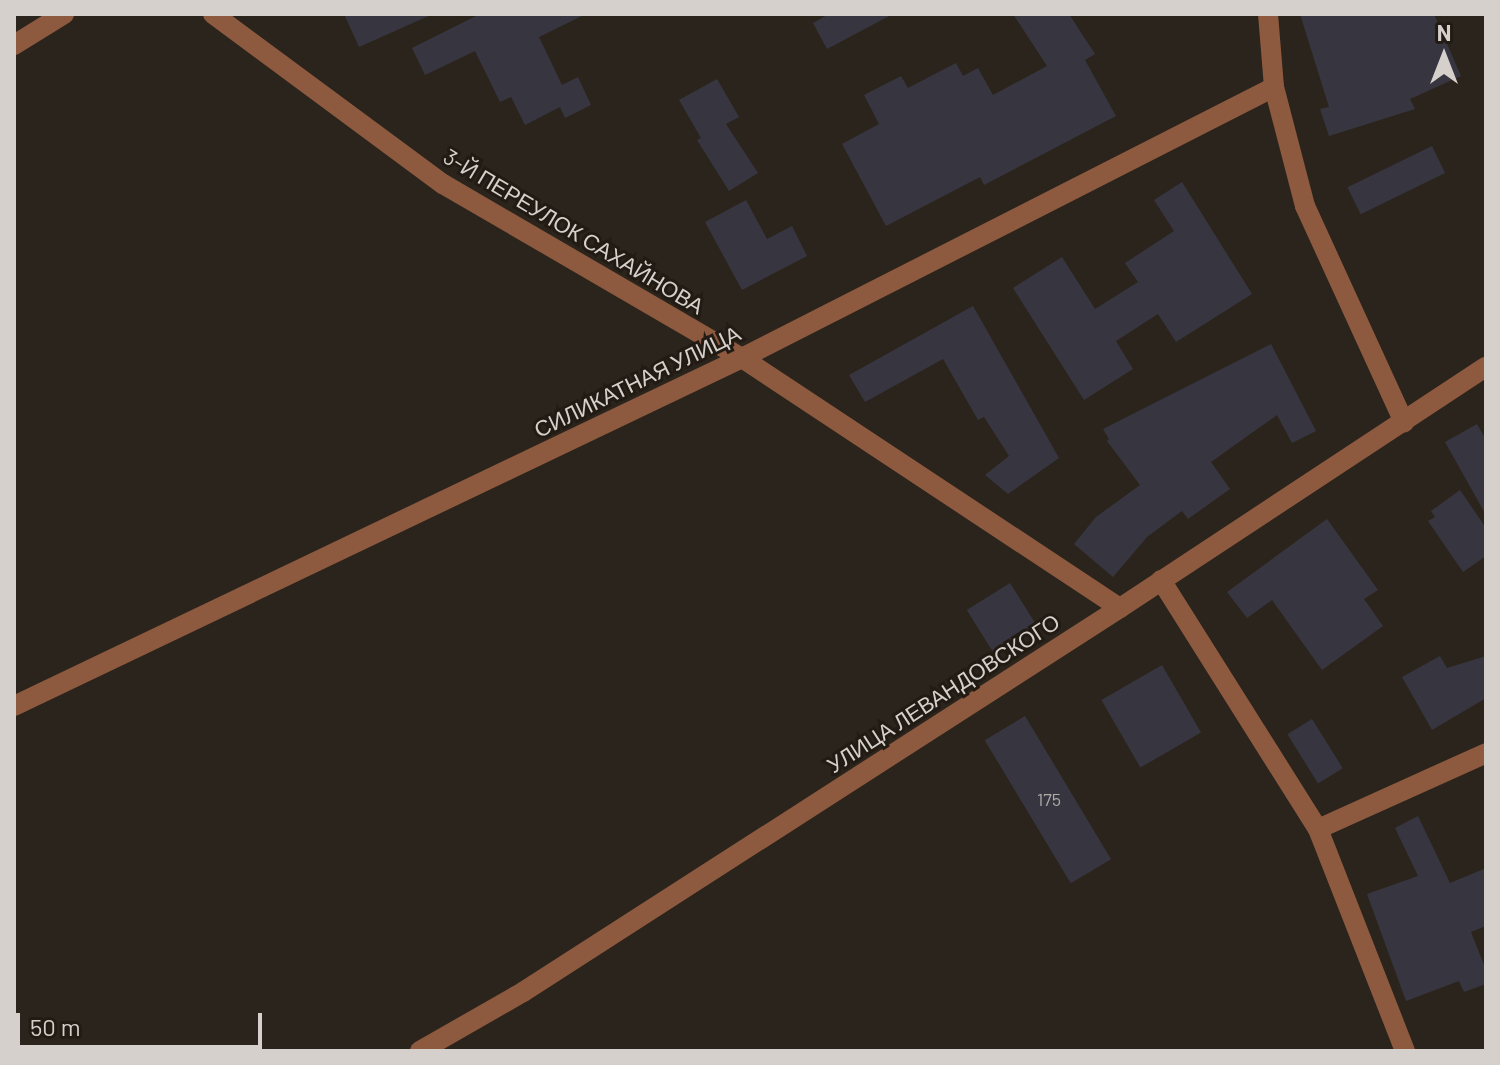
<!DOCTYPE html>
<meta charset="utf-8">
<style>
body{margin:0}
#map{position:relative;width:1500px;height:1065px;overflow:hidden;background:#2b241c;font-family:Barlow,sans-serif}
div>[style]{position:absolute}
.building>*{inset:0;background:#373640;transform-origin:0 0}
.minor>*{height:20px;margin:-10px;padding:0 10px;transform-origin:10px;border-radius:10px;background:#8e5a3f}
span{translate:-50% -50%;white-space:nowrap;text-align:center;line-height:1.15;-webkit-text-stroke:6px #221b13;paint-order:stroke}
.number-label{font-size:18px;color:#aeaaa8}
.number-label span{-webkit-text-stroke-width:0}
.street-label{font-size:22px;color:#d5d0cb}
.frame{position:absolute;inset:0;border:16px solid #d5d0cb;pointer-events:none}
.north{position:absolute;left:1404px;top:16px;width:80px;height:80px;-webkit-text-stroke:6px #221b13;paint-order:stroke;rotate:0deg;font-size:22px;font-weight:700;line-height:32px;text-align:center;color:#d5d0cb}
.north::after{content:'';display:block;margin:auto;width:28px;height:36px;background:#d5d0cb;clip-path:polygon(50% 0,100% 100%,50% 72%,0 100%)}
.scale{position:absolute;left:16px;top:1013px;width:246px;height:36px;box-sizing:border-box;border:4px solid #d5d0cb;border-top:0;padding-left:10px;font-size:24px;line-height:28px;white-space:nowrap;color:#d5d0cb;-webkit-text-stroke:6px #221b13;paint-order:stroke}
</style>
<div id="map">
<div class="building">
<i style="clip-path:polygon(344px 14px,433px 14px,359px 47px)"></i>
<i style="clip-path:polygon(480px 14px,586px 14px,539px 37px,562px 85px,578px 77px,591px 105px,565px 118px,560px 107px,525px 125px,511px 97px,500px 102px,475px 51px,425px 75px,412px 48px)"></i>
<i style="clip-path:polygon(829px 14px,893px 14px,827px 49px,813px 23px)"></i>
<i style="clip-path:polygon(1013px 14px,1069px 14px,1095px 54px,1085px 60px,1116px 116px,984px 185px,980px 177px,886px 226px,842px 144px,879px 124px,864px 95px,901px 76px,908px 88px,956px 63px,963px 76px,978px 68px,993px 95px,1047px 66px)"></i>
<i style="clip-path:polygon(1300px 14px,1434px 14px,1461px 76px,1410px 99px,1415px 109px,1329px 136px,1320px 109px,1329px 107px)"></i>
<i style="clip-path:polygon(717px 79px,739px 117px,726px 124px,758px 173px,729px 191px,697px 140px,701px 138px,679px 100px)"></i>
<i style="left:1432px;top:146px;width:30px;height:94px;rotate:64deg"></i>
<i style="clip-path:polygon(1182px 182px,1252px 294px,1176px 342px,1158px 314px,1116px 341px,1133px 369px,1084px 400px,1013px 288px,1062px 257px,1095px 309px,1138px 282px,1125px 263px,1174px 231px,1154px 200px)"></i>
<i style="clip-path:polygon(746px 200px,767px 239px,792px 226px,807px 256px,742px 290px,705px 222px)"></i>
<i style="clip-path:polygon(973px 306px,1059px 458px,1008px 494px,985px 475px,1009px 456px,984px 417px,978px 420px,943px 359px,865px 402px,849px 375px)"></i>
<i style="clip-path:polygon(1271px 344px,1316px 431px,1292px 443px,1277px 415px,1211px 462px,1230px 489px,1188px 519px,1182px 511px,1147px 537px,1113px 577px,1074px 544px,1096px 517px,1140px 485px,1107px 441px,1109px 439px,1103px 429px)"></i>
<i style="clip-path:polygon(1477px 424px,1486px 440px,1486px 515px,1445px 442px)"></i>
<i style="clip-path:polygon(1460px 490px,1486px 528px,1486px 556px,1463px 572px,1428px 521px,1435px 517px,1431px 511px)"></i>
<i style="clip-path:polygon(1327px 519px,1378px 590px,1364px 599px,1383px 626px,1322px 670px,1272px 600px,1247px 618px,1227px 592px)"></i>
<i style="left:1010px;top:583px;width:52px;height:51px;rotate:58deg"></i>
<i style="clip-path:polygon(1440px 656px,1447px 668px,1486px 656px,1486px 698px,1432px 730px,1402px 677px)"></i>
<i style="left:1162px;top:665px;width:78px;height:70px;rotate:60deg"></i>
<i style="left:1025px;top:716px;width:167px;height:47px;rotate:59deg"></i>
<i style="left:1312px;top:719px;width:58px;height:29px;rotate:58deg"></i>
<i style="clip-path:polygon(1418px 816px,1450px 883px,1486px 868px,1486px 926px,1471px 932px,1486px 970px,1486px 984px,1464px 992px,1459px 981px,1406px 1001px,1367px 894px,1418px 876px,1395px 828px)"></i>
</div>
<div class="minor">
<i style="left:213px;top:14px;width:286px;rotate:36.5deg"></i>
<i style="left:443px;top:184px;width:346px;rotate:30.2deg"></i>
<i style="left:742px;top:358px;width:453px;rotate:33.5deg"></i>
<i style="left:1268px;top:14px;width:73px;rotate:85.3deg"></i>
<i style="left:1274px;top:87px;width:123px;rotate:75.4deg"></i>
<i style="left:1305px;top:206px;width:238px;rotate:65.4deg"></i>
<i style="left:14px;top:45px;width:59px;rotate:-31.8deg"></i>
<i style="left:1161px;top:580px;width:294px;rotate:57.8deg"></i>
<i style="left:1318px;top:829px;width:238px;rotate:68.6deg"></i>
<i style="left:14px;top:706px;width:807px;rotate:-25.55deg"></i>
<i style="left:742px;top:358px;width:597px;rotate:-26.99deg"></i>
<i style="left:1318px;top:829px;width:184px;rotate:-24.3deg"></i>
<i style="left:420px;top:1051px;width:119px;rotate:-29.8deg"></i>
<i style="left:523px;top:992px;width:710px;rotate:-32.75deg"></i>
<i style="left:1120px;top:608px;width:438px;rotate:-33.4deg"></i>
</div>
<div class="number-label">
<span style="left:1049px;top:799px">175</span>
</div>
<div class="street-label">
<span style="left:574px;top:231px;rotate:31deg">3-Й ПЕРЕУЛОК САХАЙНОВА</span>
<span style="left:637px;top:381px;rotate:-26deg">СИЛИКАТНАЯ УЛИЦА</span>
<span style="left:943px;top:693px;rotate:-33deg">УЛИЦА ЛЕВАНДОВСКОГО</span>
</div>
<div class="frame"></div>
<div class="north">N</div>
<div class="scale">50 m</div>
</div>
